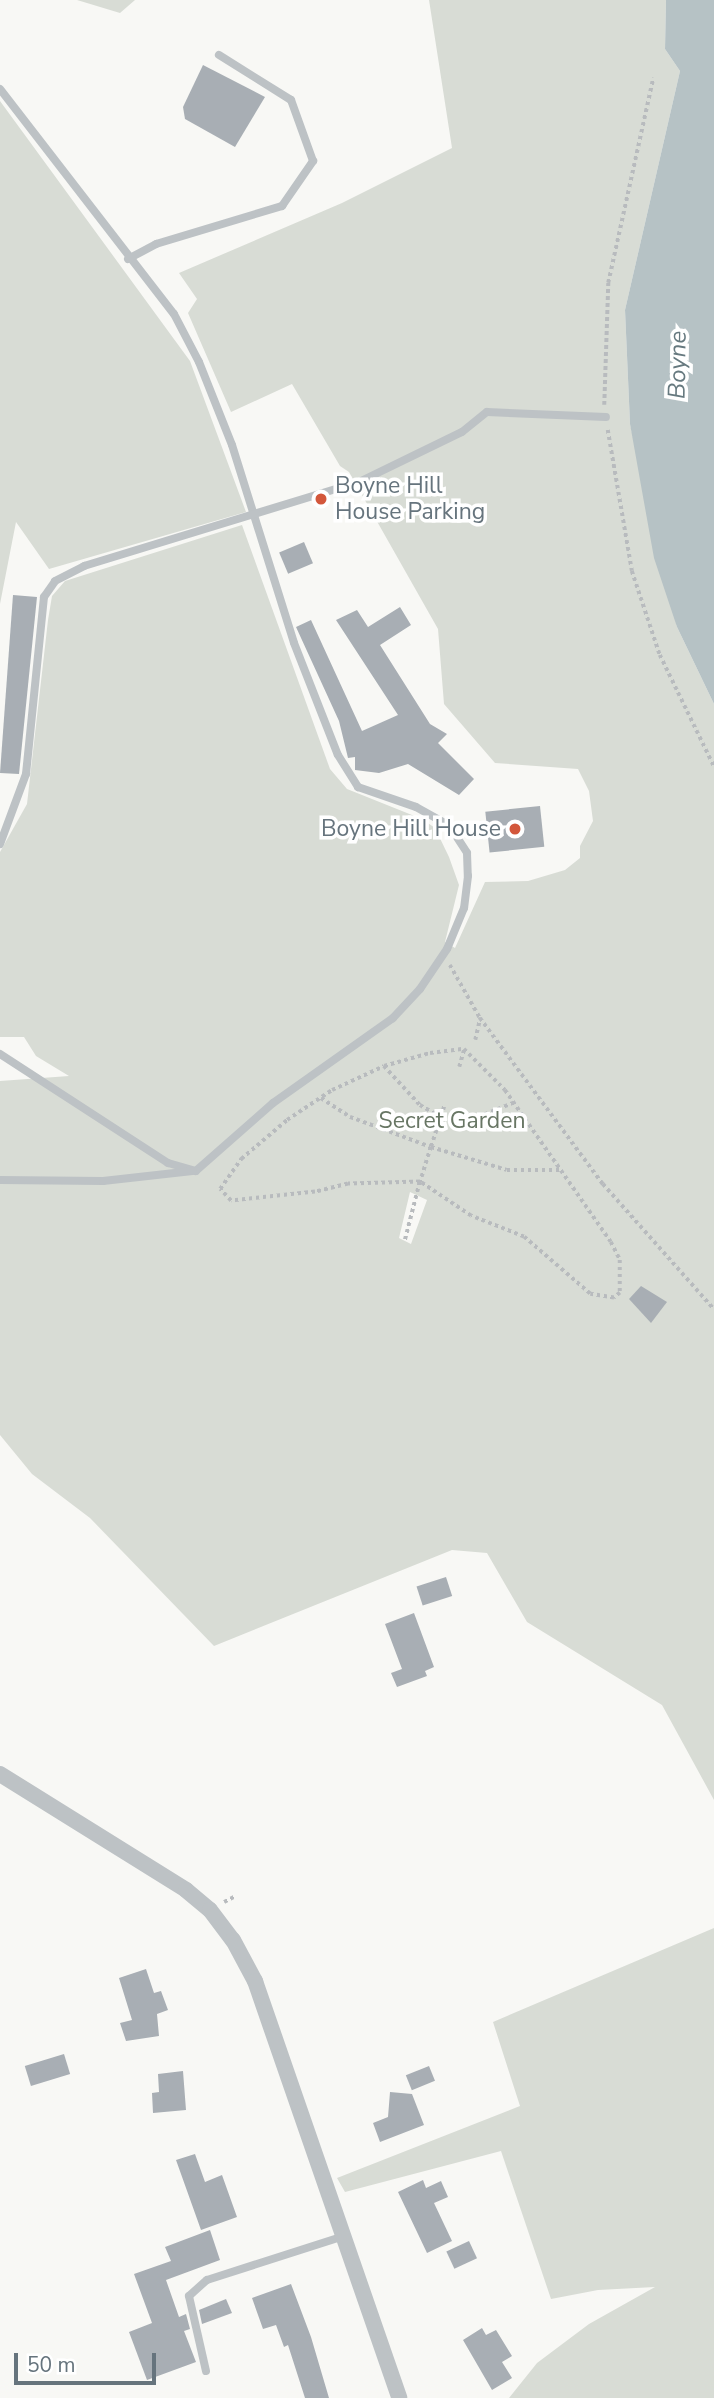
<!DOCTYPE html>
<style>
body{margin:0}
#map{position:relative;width:714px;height:2398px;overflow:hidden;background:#f8f8f5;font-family:"Nunito Sans",sans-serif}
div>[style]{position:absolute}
.green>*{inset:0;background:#d8dcd5}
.water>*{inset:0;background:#b6c2c5}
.building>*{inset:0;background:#a8aeb4;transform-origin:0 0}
.path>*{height:3.5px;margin-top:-1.75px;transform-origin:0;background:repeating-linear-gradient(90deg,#b8bbbe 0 3.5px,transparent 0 7px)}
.service>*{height:8px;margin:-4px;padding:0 4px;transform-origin:4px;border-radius:4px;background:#bdc2c5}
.minor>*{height:16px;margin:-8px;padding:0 8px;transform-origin:8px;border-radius:8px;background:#bdc2c5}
.dots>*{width:19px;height:19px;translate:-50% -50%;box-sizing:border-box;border:4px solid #fff;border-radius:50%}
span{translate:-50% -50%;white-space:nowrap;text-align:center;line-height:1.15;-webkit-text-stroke:7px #fff;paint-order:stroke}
.poi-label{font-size:23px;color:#66747d}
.left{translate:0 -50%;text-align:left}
.right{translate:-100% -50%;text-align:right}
.park-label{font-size:23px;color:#687664}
.water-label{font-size:24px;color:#66797f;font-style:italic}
.scale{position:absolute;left:14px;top:2353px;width:142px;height:32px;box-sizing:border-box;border:4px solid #66747d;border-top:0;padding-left:9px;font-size:21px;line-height:24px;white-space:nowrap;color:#66747d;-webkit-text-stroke:5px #fff;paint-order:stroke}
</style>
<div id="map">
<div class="green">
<i style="clip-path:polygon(77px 0,135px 0,120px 13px)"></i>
<i style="clip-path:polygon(evenodd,429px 0,666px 0,665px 49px,680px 71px,625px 310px,630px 424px,643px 481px,677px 627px,714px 704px,714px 1800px,662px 1705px,527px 1622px,487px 1553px,452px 1550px,214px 1646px,90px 1518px,32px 1474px,0 1435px,0 1081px,69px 1076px,36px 1056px,24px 1037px,0 1037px,0 852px,27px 804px,48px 620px,52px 596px,65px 581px,242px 525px,330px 769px,347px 789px,422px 819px,435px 828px,449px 857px,459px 885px,445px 942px,455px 948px,485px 882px,528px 881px,565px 870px,580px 858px,580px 846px,593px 821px,589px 791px,578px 769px,495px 763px,444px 704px,438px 629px,349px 472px,340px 466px,292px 384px,231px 412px,188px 313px,197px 299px,179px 273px,342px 203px,452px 148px,429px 0,410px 1192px,427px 1200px,411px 1244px,399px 1238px,410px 1192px)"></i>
<i style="clip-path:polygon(0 101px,190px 361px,246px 512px,49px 569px,16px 522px,0 604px)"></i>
<i style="clip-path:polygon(714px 1928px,714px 2398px,509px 2398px,537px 2363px,589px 2324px,655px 2287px,598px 2290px,551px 2299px,501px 2151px,345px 2192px,337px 2178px,520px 2106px,493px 2022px)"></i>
</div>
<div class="water">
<i style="clip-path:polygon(666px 0,714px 0,714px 704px,677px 627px,654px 558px,630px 424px,625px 310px,680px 71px,665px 49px)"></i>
</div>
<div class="building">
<i style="clip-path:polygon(203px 65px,265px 97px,235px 147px,185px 119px,183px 107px)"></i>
<i style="left:304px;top:542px;width:23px;height:27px;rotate:67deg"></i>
<i style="clip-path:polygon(13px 595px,37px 597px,19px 774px,0 773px)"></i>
<i style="clip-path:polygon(400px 607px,411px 625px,380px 645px,430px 724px,447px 734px,438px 743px,474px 779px,459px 795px,408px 764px,379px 773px,355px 770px,355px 757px,348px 758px,339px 721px,296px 627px,311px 620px,362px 731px,398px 715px,336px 620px,357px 610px,368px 627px)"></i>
<i style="left:540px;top:806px;width:41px;height:55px;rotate:84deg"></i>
<i style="clip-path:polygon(641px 1286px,667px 1302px,651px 1323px,629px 1299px)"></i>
<i style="left:446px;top:1577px;width:20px;height:31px;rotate:72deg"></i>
<i style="clip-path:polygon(414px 1613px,434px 1667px,425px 1671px,427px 1676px,397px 1687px,391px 1673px,402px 1669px,385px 1624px)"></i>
<i style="clip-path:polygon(146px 1969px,154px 1993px,161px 1991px,168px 2010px,157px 2014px,159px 2036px,126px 2041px,120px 2023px,132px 2020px,119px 1978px)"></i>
<i style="left:64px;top:2054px;width:21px;height:41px;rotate:73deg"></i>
<i style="left:429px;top:2066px;width:16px;height:25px;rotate:68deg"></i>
<i style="clip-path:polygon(183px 2071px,186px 2110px,153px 2113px,152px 2093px,159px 2092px,158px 2074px)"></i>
<i style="clip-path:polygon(390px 2092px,412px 2094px,424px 2125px,380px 2142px,373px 2123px,388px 2117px)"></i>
<i style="clip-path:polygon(195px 2154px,205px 2182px,222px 2175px,237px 2217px,201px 2230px,176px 2160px)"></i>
<i style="clip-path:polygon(423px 2180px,426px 2188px,441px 2181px,448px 2197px,434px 2203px,452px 2241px,427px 2253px,398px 2192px)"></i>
<i style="clip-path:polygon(210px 2230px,220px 2260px,166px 2280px,179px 2317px,186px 2314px,190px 2329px,184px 2331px,196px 2362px,147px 2380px,129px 2332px,152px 2323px,134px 2274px,171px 2261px,165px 2247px)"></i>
<i style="left:469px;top:2241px;width:19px;height:25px;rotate:65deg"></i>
<i style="clip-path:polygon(291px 2284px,311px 2337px,329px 2398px,305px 2398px,288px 2345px,284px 2347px,276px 2325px,263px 2329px,252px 2298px)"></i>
<i style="clip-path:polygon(226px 2299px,232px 2313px,202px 2324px,199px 2310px)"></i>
<i style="clip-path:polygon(482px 2328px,486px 2335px,496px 2330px,512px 2356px,502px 2362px,512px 2378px,492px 2390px,463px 2340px)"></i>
</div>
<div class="path">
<i style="left:604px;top:405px;width:122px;rotate:-88.1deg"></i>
<i style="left:608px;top:283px;width:210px;rotate:-77.6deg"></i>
<i style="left:608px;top:430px;width:143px;rotate:80.3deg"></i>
<i style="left:632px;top:571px;width:89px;rotate:71.6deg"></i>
<i style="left:660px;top:655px;width:123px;rotate:64.1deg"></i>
<i style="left:450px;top:965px;width:61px;rotate:60.5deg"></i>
<i style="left:480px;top:1018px;width:207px;rotate:53.5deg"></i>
<i style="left:603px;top:1184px;width:167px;rotate:48.4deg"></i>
<i style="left:475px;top:1040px;width:23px;rotate:-77deg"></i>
<i style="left:384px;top:1066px;width:53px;rotate:47.3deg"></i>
<i style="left:420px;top:1105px;width:24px;rotate:30deg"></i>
<i style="left:441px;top:1117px;width:11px;rotate:-75deg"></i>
<i style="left:459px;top:1067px;width:19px;rotate:-74deg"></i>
<i style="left:321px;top:1098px;width:35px;rotate:33deg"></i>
<i style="left:350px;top:1117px;width:86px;rotate:20.3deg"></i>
<i style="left:431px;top:1147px;width:37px;rotate:107deg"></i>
<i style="left:420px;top:1182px;width:72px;rotate:178.4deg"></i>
<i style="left:348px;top:1184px;width:34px;rotate:166deg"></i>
<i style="left:315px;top:1192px;width:84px;rotate:173.9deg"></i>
<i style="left:231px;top:1201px;width:16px;rotate:-133deg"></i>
<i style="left:220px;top:1189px;width:37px;rotate:-55deg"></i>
<i style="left:241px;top:1159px;width:60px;rotate:-40.3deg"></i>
<i style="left:287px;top:1120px;width:54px;rotate:-33.7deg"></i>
<i style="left:332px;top:1090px;width:57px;rotate:-24.8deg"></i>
<i style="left:384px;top:1066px;width:48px;rotate:-15.8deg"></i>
<i style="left:430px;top:1053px;width:34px;rotate:-7deg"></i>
<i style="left:464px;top:1049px;width:58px;rotate:45deg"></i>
<i style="left:505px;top:1090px;width:185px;rotate:55.1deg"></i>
<i style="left:611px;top:1242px;width:20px;rotate:63deg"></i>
<i style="left:620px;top:1260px;width:33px;rotate:90deg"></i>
<i style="left:620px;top:1293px;width:8px;rotate:140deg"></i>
<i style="left:614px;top:1298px;width:24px;rotate:-171deg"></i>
<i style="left:590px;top:1294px;width:87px;rotate:-139.2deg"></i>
<i style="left:524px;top:1237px;width:57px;rotate:-158.4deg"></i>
<i style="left:471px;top:1216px;width:61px;rotate:-146.3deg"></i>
<i style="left:420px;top:1182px;width:61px;rotate:104.3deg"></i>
<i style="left:514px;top:1103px;width:35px;rotate:158deg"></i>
<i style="left:481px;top:1116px;width:40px;rotate:178.6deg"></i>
<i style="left:441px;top:1117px;width:32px;rotate:108deg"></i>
<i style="left:431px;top:1147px;width:79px;rotate:16.8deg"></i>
<i style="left:507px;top:1170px;width:54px"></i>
<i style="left:224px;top:1902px;width:13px;rotate:-27deg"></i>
</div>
<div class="service">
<i style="left:0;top:89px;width:284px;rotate:52.3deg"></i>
<i style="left:174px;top:314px;width:54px;rotate:62.5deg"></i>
<i style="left:199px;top:362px;width:89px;rotate:68.3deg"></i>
<i style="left:232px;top:445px;width:207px;rotate:72.6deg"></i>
<i style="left:294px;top:643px;width:120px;rotate:68.6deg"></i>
<i style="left:338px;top:755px;width:38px;rotate:58deg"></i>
<i style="left:358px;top:787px;width:61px;rotate:19deg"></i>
<i style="left:416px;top:807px;width:38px;rotate:29deg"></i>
<i style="left:449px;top:825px;width:33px;rotate:57deg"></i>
<i style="left:467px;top:853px;width:23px;rotate:88deg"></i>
<i style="left:468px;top:876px;width:32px;rotate:97deg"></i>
<i style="left:464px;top:908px;width:44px;rotate:112.5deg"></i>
<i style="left:447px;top:949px;width:48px;rotate:124deg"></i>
<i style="left:420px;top:989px;width:40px;rotate:133deg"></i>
<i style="left:393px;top:1018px;width:147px;rotate:144.7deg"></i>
<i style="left:273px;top:1103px;width:103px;rotate:138.6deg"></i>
<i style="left:196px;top:1171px;width:29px;rotate:-164deg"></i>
<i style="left:168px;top:1163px;width:200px;rotate:-147deg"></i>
<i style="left:128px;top:259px;width:32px;rotate:-28deg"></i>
<i style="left:156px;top:244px;width:132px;rotate:-16.8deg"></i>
<i style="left:282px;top:206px;width:55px;rotate:-55.4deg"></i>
<i style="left:313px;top:161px;width:65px;rotate:-109.8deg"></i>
<i style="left:291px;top:100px;width:85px;rotate:-148deg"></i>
<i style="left:0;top:844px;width:75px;rotate:-69.6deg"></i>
<i style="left:26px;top:774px;width:178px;rotate:-84.2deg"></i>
<i style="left:44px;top:597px;width:19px;rotate:-55deg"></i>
<i style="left:55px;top:581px;width:33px;rotate:-27deg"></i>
<i style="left:84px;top:566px;width:288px;rotate:-17deg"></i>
<i style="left:359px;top:482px;width:114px;rotate:-25.9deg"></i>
<i style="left:462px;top:432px;width:32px;rotate:-39deg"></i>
<i style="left:487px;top:412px;width:119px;rotate:2.4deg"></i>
<i style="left:0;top:1180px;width:103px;rotate:0.6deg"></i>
<i style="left:103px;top:1181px;width:90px;rotate:-6.4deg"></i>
<i style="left:206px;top:2371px;width:77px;rotate:-102.8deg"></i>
<i style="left:189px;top:2296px;width:24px;rotate:-42deg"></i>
<i style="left:207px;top:2280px;width:144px;rotate:-17.8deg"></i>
</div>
<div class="minor">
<i style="left:0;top:1774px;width:219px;rotate:31.9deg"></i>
<i style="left:186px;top:1890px;width:31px;rotate:40deg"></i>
<i style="left:210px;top:1910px;width:38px;rotate:53deg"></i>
<i style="left:233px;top:1940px;width:47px;rotate:61.8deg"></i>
<i style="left:255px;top:1981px;width:441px;rotate:70.9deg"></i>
</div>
<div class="dots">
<i style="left:321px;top:499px;background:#d3573b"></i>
<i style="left:515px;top:829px;background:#d3573b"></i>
</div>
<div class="poi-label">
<span class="left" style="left:335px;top:499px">Boyne Hill<br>House Parking</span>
<span class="right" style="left:501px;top:829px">Boyne Hill House</span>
</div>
<div class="park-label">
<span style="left:452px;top:1121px">Secret Garden</span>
</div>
<div class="water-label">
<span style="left:678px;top:365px;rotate:-89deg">Boyne</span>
</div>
<div class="scale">50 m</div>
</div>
